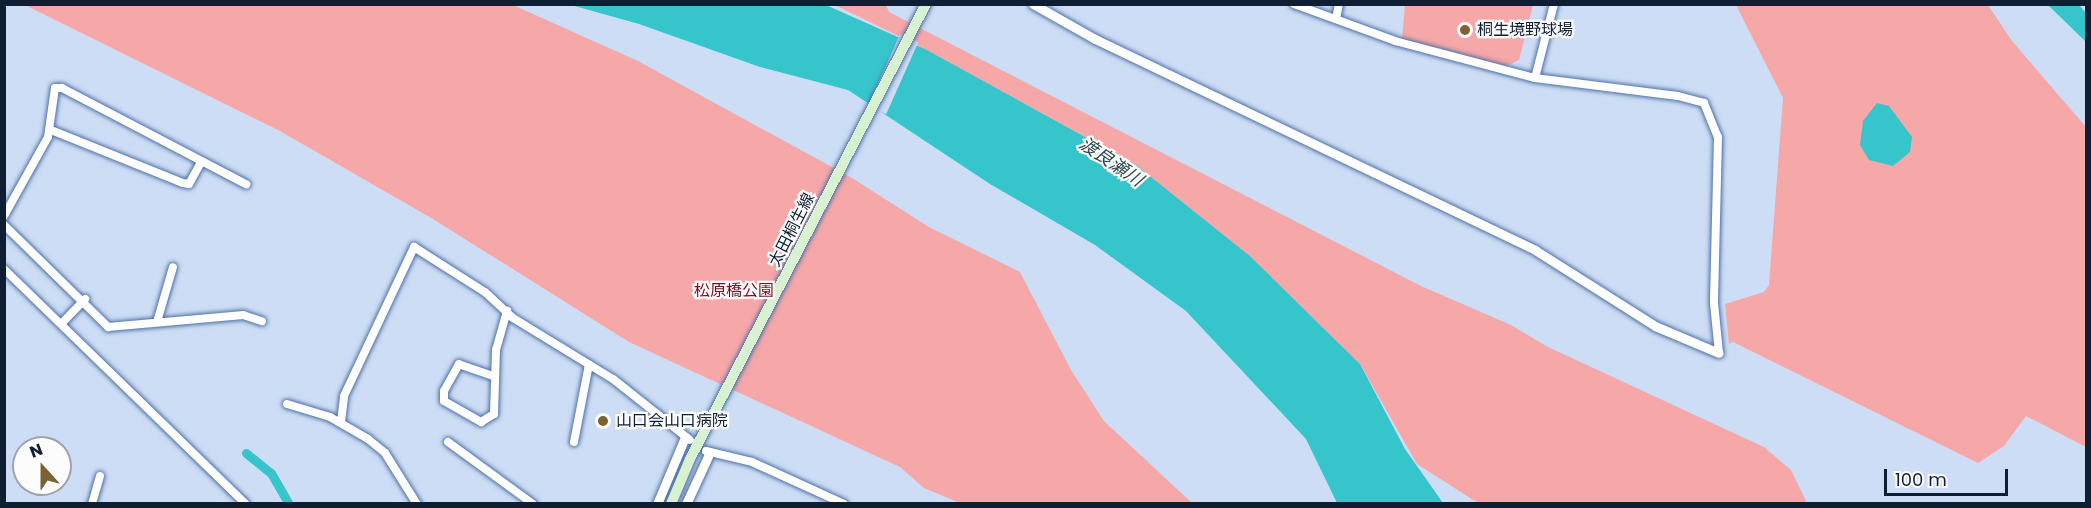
<!DOCTYPE html>
<meta charset="utf-8">
<style>
body{margin:0}
#map{position:relative;width:2091px;height:508px;overflow:hidden;background:#cdddf5;font-family:Poppins,"Noto Sans JP",sans-serif}
div>[style]{position:absolute}
.green>*{inset:0;background:#f6a7a8}
.water>*{inset:0;background:#36c5cb}
.pier>*{inset:0;background:#cdddf5;transform-origin:0 0}
.canal>*{height:9px;margin:-4.5px;padding:0 4.5px;transform-origin:4.5px;border-radius:4.5px;background:#36c5cb}
.roads{filter:drop-shadow(0 0 2px #4e71a7) drop-shadow(0 0 2px #4e71a7)}
.minor>*{height:8px;margin:-4px;padding:0 4px;transform-origin:4px;border-radius:4px;background:#fff}
.tertiary>*{height:9px;margin:-4.5px;padding:0 4.5px;transform-origin:4.5px;border-radius:4.5px;background:#fff}
.secondary>*{height:10px;margin:-5px;padding:0 5px;transform-origin:5px;border-radius:5px;background:#d8f1d1}
.dots>*{width:16px;height:16px;translate:-50% -50%;box-sizing:border-box;border:3px solid #fcfcfc;border-radius:50%}
span{translate:-50% -50%;white-space:nowrap;text-align:center;line-height:1.15;-webkit-text-stroke:4.5px #fcfcfc;paint-order:stroke}
.poi-label{font-size:16px;color:#101e34}
.left{translate:0 -50%;text-align:left}
.street-label{font-size:16px;color:#101e34}
.park-label{font-size:16px;color:#7b0e21}
.water-label{font-size:18px;color:#2d4a4c;font-style:italic}
.frame{position:absolute;inset:0;border:6px solid #101e34;pointer-events:none}
.north{position:absolute;left:12px;top:436px;width:60px;height:60px;box-sizing:border-box;background:#fcfcfc;border:2px solid #9ea3ac;border-radius:50%;rotate:339deg;font-size:16px;font-weight:700;line-height:24px;text-align:center;color:#101e34}
.north::after{content:'';display:block;margin:auto;width:21px;height:27px;background:#7c6133;clip-path:polygon(50% 0,100% 100%,50% 72%,0 100%)}
.scale{position:absolute;left:1884px;top:469px;width:124px;height:27px;box-sizing:border-box;border:3px solid #101e34;border-top:0;padding-left:8px;font-size:18px;line-height:21px;white-space:nowrap;color:#101e34;-webkit-text-stroke:4px #fcfcfc;paint-order:stroke}
</style>
<div id="map">
<div class="green">
<i style="clip-path:polygon(25px 5px,513px 5px,638px 61px,852px 178px,929px 227px,1020px 272px,1071px 370px,1104px 421px,1192px 503px,960px 503px,924px 488px,900px 467px,629px 342px,433px 219px,280px 131px)"></i>
<i style="clip-path:polygon(835px 5px,886px 5px,889px 12px,1421px 286px,1511px 325px,1548px 347px,1764px 447px,1791px 470px,1807px 503px,1478px 503px,1417px 464px,1360px 364px,1250px 256px,1136px 165px,927px 50px)"></i>
<i style="clip-path:polygon(1405px 5px,1405px 4px,1533px 5px,1519px 60px,1506px 66px,1402px 39px)"></i>
<i style="clip-path:polygon(1736px 5px,1988px 5px,2012px 41px,2086px 127px,2086px 447px,2026px 416px,2004px 446px,1978px 463px,1733px 342px,1729px 344px,1725px 304px,1764px 292px,1769px 285px,1783px 98px)"></i>
</div>
<div class="water">
<i style="clip-path:polygon(571px 5px,826px 5px,927px 50px,1136px 165px,1250px 256px,1360px 364px,1405px 449px,1443px 503px,1337px 503px,1306px 439px,1186px 311px,1095px 245px,990px 184px,848px 90px,760px 67px,639px 24px)"></i>
<i style="clip-path:polygon(2048px 5px,2080px 6px,2086px 13px,2086px 42px)"></i>
<i style="clip-path:polygon(1877px 103px,1889px 106px,1912px 137px,1910px 152px,1893px 166px,1869px 160px,1860px 145px,1863px 121px)"></i>
</div>
<div class="pier">
<i style="left:900px;top:34px;width:20px;height:79px;rotate:24deg"></i>
</div>
<div class="canal">
<i style="left:246px;top:453px;width:32px;rotate:39deg"></i>
<i style="left:271px;top:473px;width:36px;rotate:60deg"></i>
</div>
<div class="roads">
<div class="minor">
<i style="left:1294px;top:4px;width:108px;rotate:20.1deg"></i>
<i style="left:1395px;top:41px;width:145px;rotate:14.8deg"></i>
<i style="left:1535px;top:78px;width:144px;rotate:7.2deg"></i>
<i style="left:1678px;top:96px;width:27px;rotate:15deg"></i>
<i style="left:1704px;top:103px;width:37px;rotate:68deg"></i>
<i style="left:1718px;top:137px;width:166px;rotate:91.4deg"></i>
<i style="left:1714px;top:303px;width:50px;rotate:84.3deg"></i>
<i style="left:1336px;top:19px;width:15px;rotate:-79deg"></i>
<i style="left:1535px;top:78px;width:76px;rotate:-75.6deg"></i>
<i style="left:51px;top:130px;width:142px;rotate:21.9deg"></i>
<i style="left:183px;top:183px;width:6px;rotate:9deg"></i>
<i style="left:189px;top:184px;width:26px;rotate:-61deg"></i>
<i style="left:4px;top:216px;width:90px;rotate:-60.9deg"></i>
<i style="left:48px;top:137px;width:49px;rotate:-81.9deg"></i>
<i style="left:55px;top:88px;width:7px"></i>
<i style="left:62px;top:88px;width:208px;rotate:27.6deg"></i>
<i style="left:4px;top:225px;width:146px;rotate:44.4deg"></i>
<i style="left:108px;top:327px;width:136px;rotate:-5.1deg"></i>
<i style="left:243px;top:315px;width:20px;rotate:18deg"></i>
<i style="left:4px;top:269px;width:337px;rotate:44.2deg"></i>
<i style="left:63px;top:322px;width:32px;rotate:-46deg"></i>
<i style="left:157px;top:322px;width:57px;rotate:-73.8deg"></i>
<i style="left:493px;top:376px;width:36px;rotate:-161deg"></i>
<i style="left:459px;top:364px;width:31px;rotate:119deg"></i>
<i style="left:444px;top:391px;width:10px;rotate:90deg"></i>
<i style="left:444px;top:401px;width:43px;rotate:29.6deg"></i>
<i style="left:481px;top:422px;width:15px;rotate:-32deg"></i>
<i style="left:494px;top:414px;width:64px;rotate:-88.2deg"></i>
<i style="left:496px;top:350px;width:41px;rotate:-74.2deg"></i>
<i style="left:287px;top:404px;width:45px;rotate:16.8deg"></i>
<i style="left:330px;top:417px;width:44px;rotate:30.1deg"></i>
<i style="left:368px;top:439px;width:22px;rotate:39deg"></i>
<i style="left:385px;top:453px;width:60px;rotate:57.9deg"></i>
<i style="left:341px;top:422px;width:26px;rotate:-83deg"></i>
<i style="left:344px;top:396px;width:165px;rotate:-64.8deg"></i>
<i style="left:414px;top:247px;width:84px;rotate:32.4deg"></i>
<i style="left:485px;top:292px;width:38px;rotate:43deg"></i>
<i style="left:513px;top:318px;width:117px;rotate:31.4deg"></i>
<i style="left:613px;top:379px;width:98px;rotate:38.4deg"></i>
<i style="left:448px;top:442px;width:105px;rotate:36.1deg"></i>
<i style="left:574px;top:442px;width:79px;rotate:-79.1deg"></i>
<i style="left:706px;top:451px;width:47px;rotate:13.4deg"></i>
<i style="left:752px;top:462px;width:101px;rotate:24.5deg"></i>
<i style="left:92px;top:504px;width:29px;rotate:-74deg"></i>
</div>
<div class="tertiary">
<i style="left:1033px;top:4px;width:71px;rotate:29.4deg"></i>
<i style="left:1095px;top:39px;width:488px;rotate:25.6deg"></i>
<i style="left:1535px;top:250px;width:142px;rotate:32.3deg"></i>
<i style="left:1655px;top:326px;width:69px;rotate:22.9deg"></i>
<i style="left:657px;top:504px;width:73px;rotate:-67.3deg"></i>
<i style="left:686px;top:504px;width:57px;rotate:-65.2deg"></i>
</div>
<div class="secondary">
<i style="left:671px;top:504px;width:49px;rotate:-67.1deg"></i>
<i style="left:690px;top:459px;width:513px;rotate:-62.59deg"></i>
</div>
</div>
<div class="dots">
<i style="left:1465px;top:30px;background:#7c6133"></i>
<i style="left:603px;top:421px;background:#7c6133"></i>
</div>
<div class="poi-label">
<span class="left" style="left:1477px;top:30px">桐生境野球場</span>
<span class="left" style="left:616px;top:421px">山口会山口病院</span>
</div>
<div class="street-label">
<span style="left:792px;top:230px;rotate:-63deg">太田桐生線</span>
</div>
<div class="park-label">
<span style="left:734px;top:291px">松原橋公園</span>
</div>
<div class="water-label">
<span style="left:1111px;top:162px;rotate:34deg">渡良瀬川</span>
</div>
<div class="frame"></div>
<div class="north">N</div>
<div class="scale">100 m</div>
</div>
